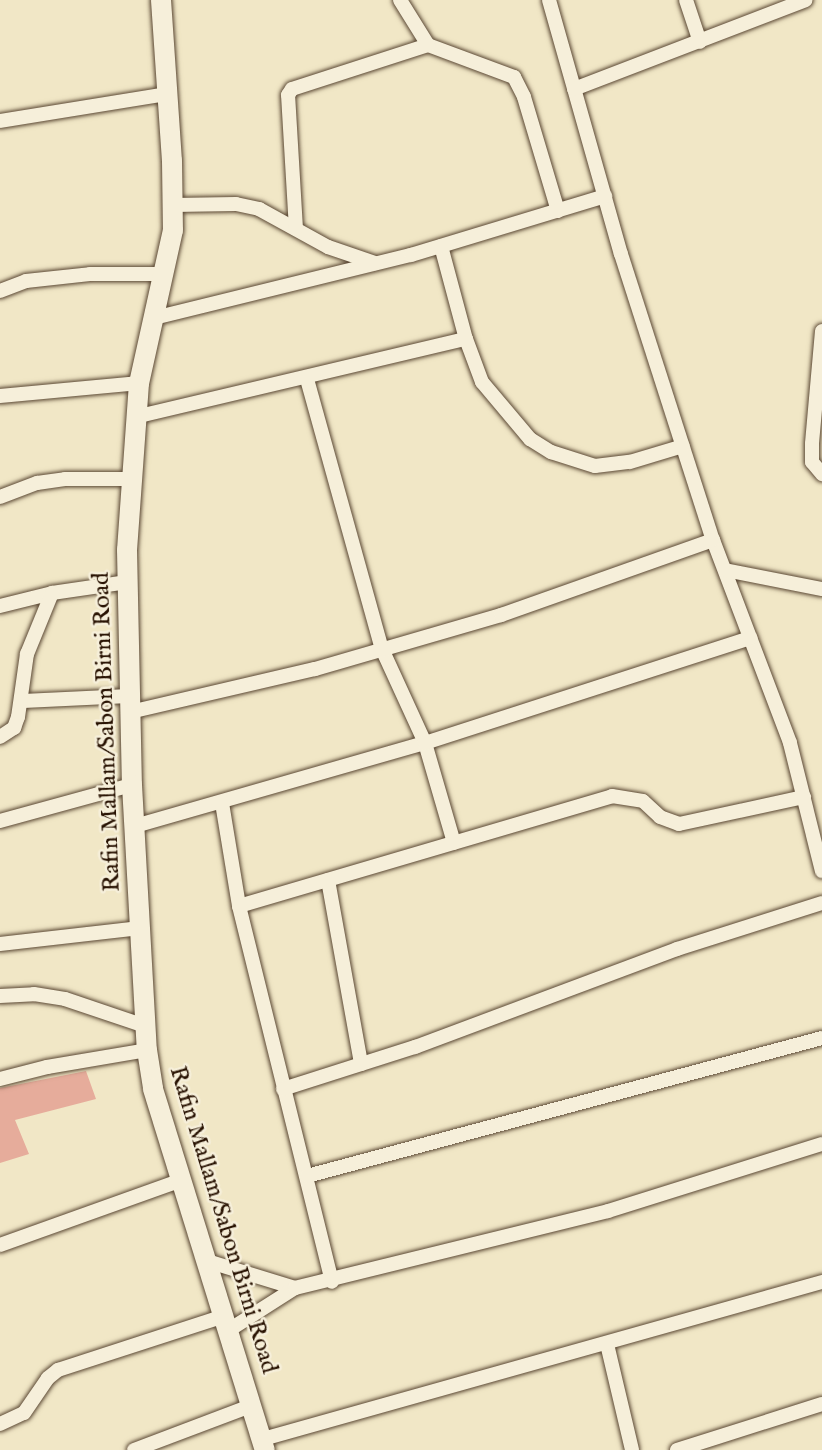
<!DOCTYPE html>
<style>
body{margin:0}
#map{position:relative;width:822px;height:1450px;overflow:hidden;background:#f1e7c6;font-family:"IM FELL English",serif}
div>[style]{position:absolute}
.building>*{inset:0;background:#e6ac9b}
.roads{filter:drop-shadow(0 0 2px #5a4733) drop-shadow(0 0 2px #5a4733)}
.street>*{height:14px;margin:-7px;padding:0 7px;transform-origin:7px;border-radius:7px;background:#f6efda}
.secondary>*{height:20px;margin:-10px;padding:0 10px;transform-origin:10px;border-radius:10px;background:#f6efda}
span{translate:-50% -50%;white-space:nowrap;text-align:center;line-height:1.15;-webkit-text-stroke:5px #f6efda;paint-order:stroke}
.street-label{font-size:24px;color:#281202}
</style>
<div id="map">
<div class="building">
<i style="clip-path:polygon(86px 1071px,96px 1099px,15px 1120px,29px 1154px,0 1163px,0 1088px)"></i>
</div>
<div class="roads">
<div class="street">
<i style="left:400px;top:0;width:53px;rotate:58.1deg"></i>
<i style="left:428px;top:45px;width:92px;rotate:20.4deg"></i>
<i style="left:514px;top:77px;width:22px;rotate:63deg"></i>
<i style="left:524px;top:97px;width:119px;rotate:73.4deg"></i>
<i style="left:549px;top:0;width:264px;rotate:74.2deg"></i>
<i style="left:621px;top:254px;width:300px;rotate:72.2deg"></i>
<i style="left:713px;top:540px;width:217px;rotate:69.2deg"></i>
<i style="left:790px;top:743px;width:132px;rotate:76deg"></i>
<i style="left:686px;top:0;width:44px;rotate:71.6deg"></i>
<i style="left:574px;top:89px;width:248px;rotate:-21deg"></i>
<i style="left:0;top:121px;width:169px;rotate:-9.2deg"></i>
<i style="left:173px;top:205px;width:63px;rotate:-0.9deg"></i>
<i style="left:236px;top:204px;width:24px;rotate:12deg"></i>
<i style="left:259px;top:209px;width:79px;rotate:28.8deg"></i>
<i style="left:328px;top:247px;width:50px;rotate:18.8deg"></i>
<i style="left:296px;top:229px;width:134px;rotate:-93.4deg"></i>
<i style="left:288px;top:95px;width:7px;rotate:-56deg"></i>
<i style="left:292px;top:89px;width:143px;rotate:-17.9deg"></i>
<i style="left:441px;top:246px;width:96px;rotate:75deg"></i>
<i style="left:466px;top:339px;width:46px;rotate:69.6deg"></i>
<i style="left:482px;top:382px;width:75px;rotate:49.9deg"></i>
<i style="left:530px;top:439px;width:25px;rotate:32deg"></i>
<i style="left:551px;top:452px;width:46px;rotate:17.7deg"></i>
<i style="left:595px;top:466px;width:35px;rotate:-7deg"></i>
<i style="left:630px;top:462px;width:55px;rotate:-16.8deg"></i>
<i style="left:0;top:291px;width:28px;rotate:-21deg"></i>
<i style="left:26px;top:281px;width:64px;rotate:-6.2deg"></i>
<i style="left:90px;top:274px;width:74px"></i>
<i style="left:154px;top:318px;width:265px;rotate:-13.8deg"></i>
<i style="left:411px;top:255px;width:203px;rotate:-16.9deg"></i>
<i style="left:822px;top:331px;width:113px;rotate:95.1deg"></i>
<i style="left:812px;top:444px;width:18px;rotate:90deg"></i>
<i style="left:812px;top:462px;width:16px;rotate:50deg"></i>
<i style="left:307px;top:379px;width:280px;rotate:74.5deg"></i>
<i style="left:382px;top:649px;width:103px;rotate:65.4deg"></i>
<i style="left:425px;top:743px;width:104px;rotate:73.8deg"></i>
<i style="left:0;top:396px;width:140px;rotate:-5.3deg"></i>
<i style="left:135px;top:417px;width:340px;rotate:-13.3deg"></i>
<i style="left:0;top:497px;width:40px;rotate:-21deg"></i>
<i style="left:37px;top:483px;width:28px;rotate:-8deg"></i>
<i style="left:65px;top:479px;width:65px"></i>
<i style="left:725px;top:570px;width:99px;rotate:11.1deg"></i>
<i style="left:0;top:606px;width:54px;rotate:-14deg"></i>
<i style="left:52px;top:593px;width:76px;rotate:-8.3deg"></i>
<i style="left:23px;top:701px;width:106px;rotate:-2.7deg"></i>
<i style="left:130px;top:712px;width:190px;rotate:-13.1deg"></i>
<i style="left:315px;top:669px;width:194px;rotate:-16.2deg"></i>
<i style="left:501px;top:615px;width:225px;rotate:-19.5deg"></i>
<i style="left:0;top:737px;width:17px;rotate:-33deg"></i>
<i style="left:14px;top:728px;width:12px;rotate:-70deg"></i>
<i style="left:18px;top:717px;width:64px;rotate:-81.9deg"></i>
<i style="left:27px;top:654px;width:66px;rotate:-67.7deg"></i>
<i style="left:222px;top:803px;width:104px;rotate:80.6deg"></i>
<i style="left:239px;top:906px;width:387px;rotate:76.1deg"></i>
<i style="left:0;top:821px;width:137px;rotate:-15.3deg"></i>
<i style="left:135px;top:826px;width:302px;rotate:-16deg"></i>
<i style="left:425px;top:743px;width:342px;rotate:-17.9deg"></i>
<i style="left:328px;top:880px;width:187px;rotate:79.8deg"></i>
<i style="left:239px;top:906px;width:389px;rotate:-16.4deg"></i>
<i style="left:612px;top:796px;width:31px;rotate:9deg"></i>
<i style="left:643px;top:801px;width:23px;rotate:43deg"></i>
<i style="left:660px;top:817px;width:20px;rotate:20deg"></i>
<i style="left:679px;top:824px;width:128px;rotate:-12.2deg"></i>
<i style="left:0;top:944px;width:141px;rotate:-6.5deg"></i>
<i style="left:0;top:996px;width:34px;rotate:-3deg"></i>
<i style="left:34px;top:994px;width:31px;rotate:9deg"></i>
<i style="left:65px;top:999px;width:84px;rotate:18.6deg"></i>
<i style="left:0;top:1079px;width:49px;rotate:-14.3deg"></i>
<i style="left:47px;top:1067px;width:101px;rotate:-9.6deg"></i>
<i style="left:283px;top:1089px;width:139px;rotate:-17.7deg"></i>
<i style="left:415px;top:1047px;width:280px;rotate:-20.5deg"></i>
<i style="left:677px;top:949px;width:152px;rotate:-17.6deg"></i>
<i style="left:307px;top:1176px;width:533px;rotate:-15deg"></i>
<i style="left:0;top:1245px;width:193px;rotate:-19.7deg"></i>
<i style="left:207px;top:1261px;width:92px;rotate:17.1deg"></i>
<i style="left:229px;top:1330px;width:78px;rotate:-32.5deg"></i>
<i style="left:295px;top:1288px;width:322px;rotate:-13.8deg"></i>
<i style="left:608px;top:1211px;width:224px;rotate:-17.4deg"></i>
<i style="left:607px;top:1344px;width:109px;rotate:76.7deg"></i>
<i style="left:0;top:1424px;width:26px;rotate:-25deg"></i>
<i style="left:24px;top:1413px;width:42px;rotate:-55.6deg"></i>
<i style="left:48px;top:1378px;width:13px;rotate:-39deg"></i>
<i style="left:58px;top:1370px;width:175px;rotate:-18deg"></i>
<i style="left:263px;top:1439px;width:581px;rotate:-15.69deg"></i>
<i style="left:134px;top:1450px;width:127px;rotate:-20.7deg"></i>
<i style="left:677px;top:1450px;width:152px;rotate:-17.6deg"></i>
</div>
<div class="secondary">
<i style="left:161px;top:0;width:161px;rotate:86.1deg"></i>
<i style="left:172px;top:161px;width:69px;rotate:89.2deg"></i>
<i style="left:173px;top:230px;width:157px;rotate:102.5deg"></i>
<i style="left:139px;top:383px;width:167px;rotate:94.1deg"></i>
<i style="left:127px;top:550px;width:235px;rotate:88.8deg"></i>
<i style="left:132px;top:785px;width:265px;rotate:86.8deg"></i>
<i style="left:147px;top:1050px;width:39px;rotate:81deg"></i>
<i style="left:153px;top:1089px;width:378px;rotate:72.8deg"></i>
</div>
</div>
<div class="street-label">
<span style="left:107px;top:732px;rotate:-92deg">Rafin Mallam/Sabon Birni Road</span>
<span style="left:223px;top:1220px;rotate:73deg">Rafin Mallam/Sabon Birni Road</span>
</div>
</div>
